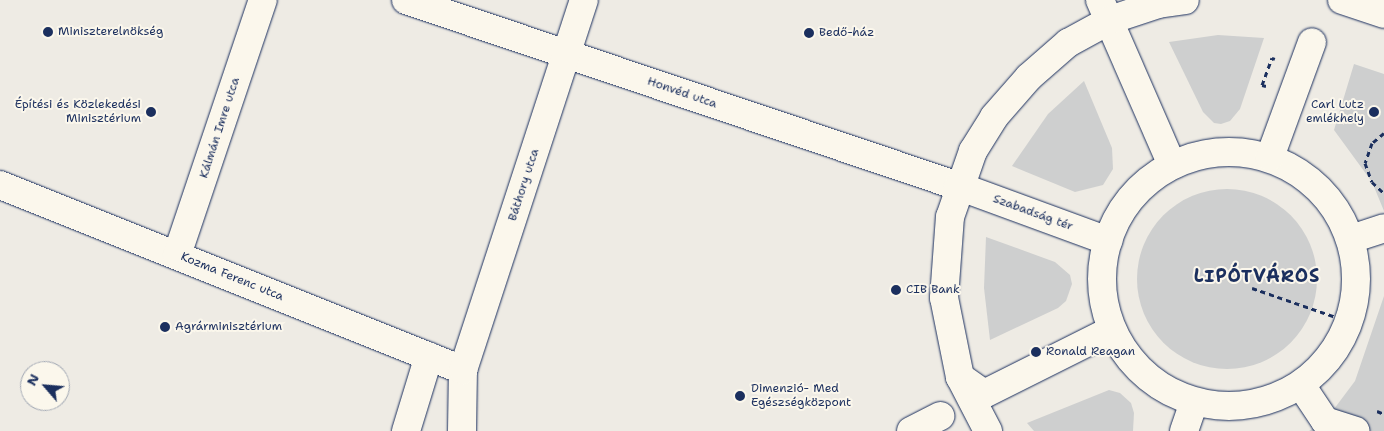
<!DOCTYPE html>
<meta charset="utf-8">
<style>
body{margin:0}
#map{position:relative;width:1384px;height:431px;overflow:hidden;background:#eeebe4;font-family:"Shantell Sans",sans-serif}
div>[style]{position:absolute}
.green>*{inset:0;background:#cecfcf}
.round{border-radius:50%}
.path>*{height:3px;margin-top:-1.5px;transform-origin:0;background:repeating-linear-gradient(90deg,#1b2f5e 0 5px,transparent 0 9px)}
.roads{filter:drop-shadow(0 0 1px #1b2f5e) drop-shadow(0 0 1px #1b2f5e)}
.minor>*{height:28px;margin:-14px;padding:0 14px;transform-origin:14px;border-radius:14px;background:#fbf7ec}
.minor>.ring{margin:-14px;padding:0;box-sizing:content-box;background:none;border:28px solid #fbf7ec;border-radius:50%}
.dots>*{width:14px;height:14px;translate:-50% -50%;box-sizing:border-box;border:2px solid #fbf7ec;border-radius:50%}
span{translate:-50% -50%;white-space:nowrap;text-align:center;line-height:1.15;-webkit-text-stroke:4px #fbf7ec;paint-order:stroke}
.poi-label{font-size:12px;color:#1b2f5e}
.left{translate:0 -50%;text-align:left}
.right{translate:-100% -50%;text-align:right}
.street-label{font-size:12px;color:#1b2f5e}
.district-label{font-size:18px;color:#1b2f5e;font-weight:700;letter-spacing:1px}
.north{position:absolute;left:20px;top:361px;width:50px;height:50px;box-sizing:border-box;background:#fbf7ec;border:1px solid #a1a7b3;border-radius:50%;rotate:297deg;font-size:14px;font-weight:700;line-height:20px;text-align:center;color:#1b2f5e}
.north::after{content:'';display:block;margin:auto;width:18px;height:22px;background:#1b2f5e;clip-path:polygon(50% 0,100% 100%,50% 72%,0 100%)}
</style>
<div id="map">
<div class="green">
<i style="clip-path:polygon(1218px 35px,1264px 38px,1240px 109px,1230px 121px,1221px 124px,1214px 123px,1203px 112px,1169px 42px)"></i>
<i style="clip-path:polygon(1354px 64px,1384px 74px,1384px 211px,1372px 182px,1334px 130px)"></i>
<i style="clip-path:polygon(1084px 81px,1112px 148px,1113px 169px,1103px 185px,1075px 192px,1012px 166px,1048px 114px)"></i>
<i class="round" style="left:1137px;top:189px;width:180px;height:180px"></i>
<i style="clip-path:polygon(986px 237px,1055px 262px,1070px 275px,1072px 284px,1066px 301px,1058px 308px,990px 340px,984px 288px)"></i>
<i style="clip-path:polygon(1384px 296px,1384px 431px,1309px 431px,1325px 421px,1355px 381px)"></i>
<i style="clip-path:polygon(1109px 390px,1120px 393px,1131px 403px,1134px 413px,1133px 431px,1034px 431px,1027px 423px)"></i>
</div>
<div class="path">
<i style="left:1266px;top:86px;width:4px;rotate:-166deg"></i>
<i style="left:1262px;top:85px;width:29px;rotate:-70deg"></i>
<i style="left:1272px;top:58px;width:3px;rotate:18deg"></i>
<i style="left:1384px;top:133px;width:16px;rotate:140deg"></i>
<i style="left:1372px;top:143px;width:21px;rotate:109deg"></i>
<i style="left:1365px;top:163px;width:20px;rotate:70deg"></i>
<i style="left:1372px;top:182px;width:16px;rotate:43deg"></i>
<i style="left:1252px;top:288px;width:104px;rotate:19.1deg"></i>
<i style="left:1377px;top:411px;width:8px;rotate:23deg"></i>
</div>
<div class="roads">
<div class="minor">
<i style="left:406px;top:0;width:582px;rotate:18.62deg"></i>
<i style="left:958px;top:186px;width:160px;rotate:20.1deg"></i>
<i style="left:1100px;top:0;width:180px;rotate:66.4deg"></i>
<i style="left:1342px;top:0;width:44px;rotate:18.4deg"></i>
<i class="ring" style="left:1102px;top:152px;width:226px;height:226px"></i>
<i style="left:1270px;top:157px;width:122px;rotate:-69.9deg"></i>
<i style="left:0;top:185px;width:499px;rotate:21.8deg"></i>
<i style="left:1351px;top:239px;width:35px;rotate:-18deg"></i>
<i style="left:177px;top:255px;width:269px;rotate:-71.4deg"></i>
<i style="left:960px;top:377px;width:29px;rotate:35deg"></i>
<i style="left:984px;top:394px;width:143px;rotate:-26.6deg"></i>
<i style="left:1301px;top:385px;width:43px;rotate:56.3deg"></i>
<i style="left:1325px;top:421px;width:32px;rotate:18deg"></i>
<i style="left:406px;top:431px;width:78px;rotate:-73deg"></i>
<i style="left:462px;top:431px;width:61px;rotate:-89.1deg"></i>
<i style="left:463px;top:370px;width:389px;rotate:-71.9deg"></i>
<i style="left:911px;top:431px;width:33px;rotate:-27deg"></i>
<i style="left:988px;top:431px;width:61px;rotate:-117.4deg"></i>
<i style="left:960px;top:377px;width:81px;rotate:-101.4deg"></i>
<i style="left:944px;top:298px;width:81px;rotate:-85.8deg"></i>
<i style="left:950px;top:217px;width:70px;rotate:-70.8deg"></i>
<i style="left:973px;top:151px;width:40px;rotate:-58deg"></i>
<i style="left:994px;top:117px;width:53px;rotate:-48.8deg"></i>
<i style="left:1029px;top:77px;width:52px;rotate:-41.1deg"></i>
<i style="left:1068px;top:43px;width:48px;rotate:-28.7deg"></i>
<i style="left:1110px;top:20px;width:51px;rotate:-18.4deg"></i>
<i style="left:1158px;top:4px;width:27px;rotate:-8deg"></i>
<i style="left:1184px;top:431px;width:31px;rotate:-71deg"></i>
</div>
</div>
<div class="dots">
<i style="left:48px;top:32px;background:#1b2f5e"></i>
<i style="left:809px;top:33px;background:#1b2f5e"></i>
<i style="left:151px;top:112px;background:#1b2f5e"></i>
<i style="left:1374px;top:112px;background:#1b2f5e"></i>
<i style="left:896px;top:290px;background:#1b2f5e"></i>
<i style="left:165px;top:327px;background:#1b2f5e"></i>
<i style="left:1036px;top:352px;background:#1b2f5e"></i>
<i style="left:740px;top:396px;background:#1b2f5e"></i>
</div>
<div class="poi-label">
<span class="left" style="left:58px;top:32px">Miniszterelnökség</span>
<span class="left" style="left:819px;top:33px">Bedő-ház</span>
<span class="right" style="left:141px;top:112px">Építési és Közlekedési<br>Minisztérium</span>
<span class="right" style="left:1364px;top:112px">Carl Lutz<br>emlékhely</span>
<span class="left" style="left:906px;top:290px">CIB Bank</span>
<span class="left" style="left:175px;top:327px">Agrárminisztérium</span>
<span class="left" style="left:1046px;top:352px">Ronald Reagan</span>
<span class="left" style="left:751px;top:396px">Dimenzió- Med<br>Egészségközpont</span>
</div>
<div class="street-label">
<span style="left:682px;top:93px;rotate:19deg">Honvéd utca</span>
<span style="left:220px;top:128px;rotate:-72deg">Kálmán Imre utca</span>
<span style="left:524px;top:185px;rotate:-72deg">Báthory utca</span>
<span style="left:1033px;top:213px;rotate:20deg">Szabadság tér</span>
<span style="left:232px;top:277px;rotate:22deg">Kozma Ferenc utca</span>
</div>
<div class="district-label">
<span style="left:1257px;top:276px">LIPÓTVÁROS</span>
</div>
<div class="north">N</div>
</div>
